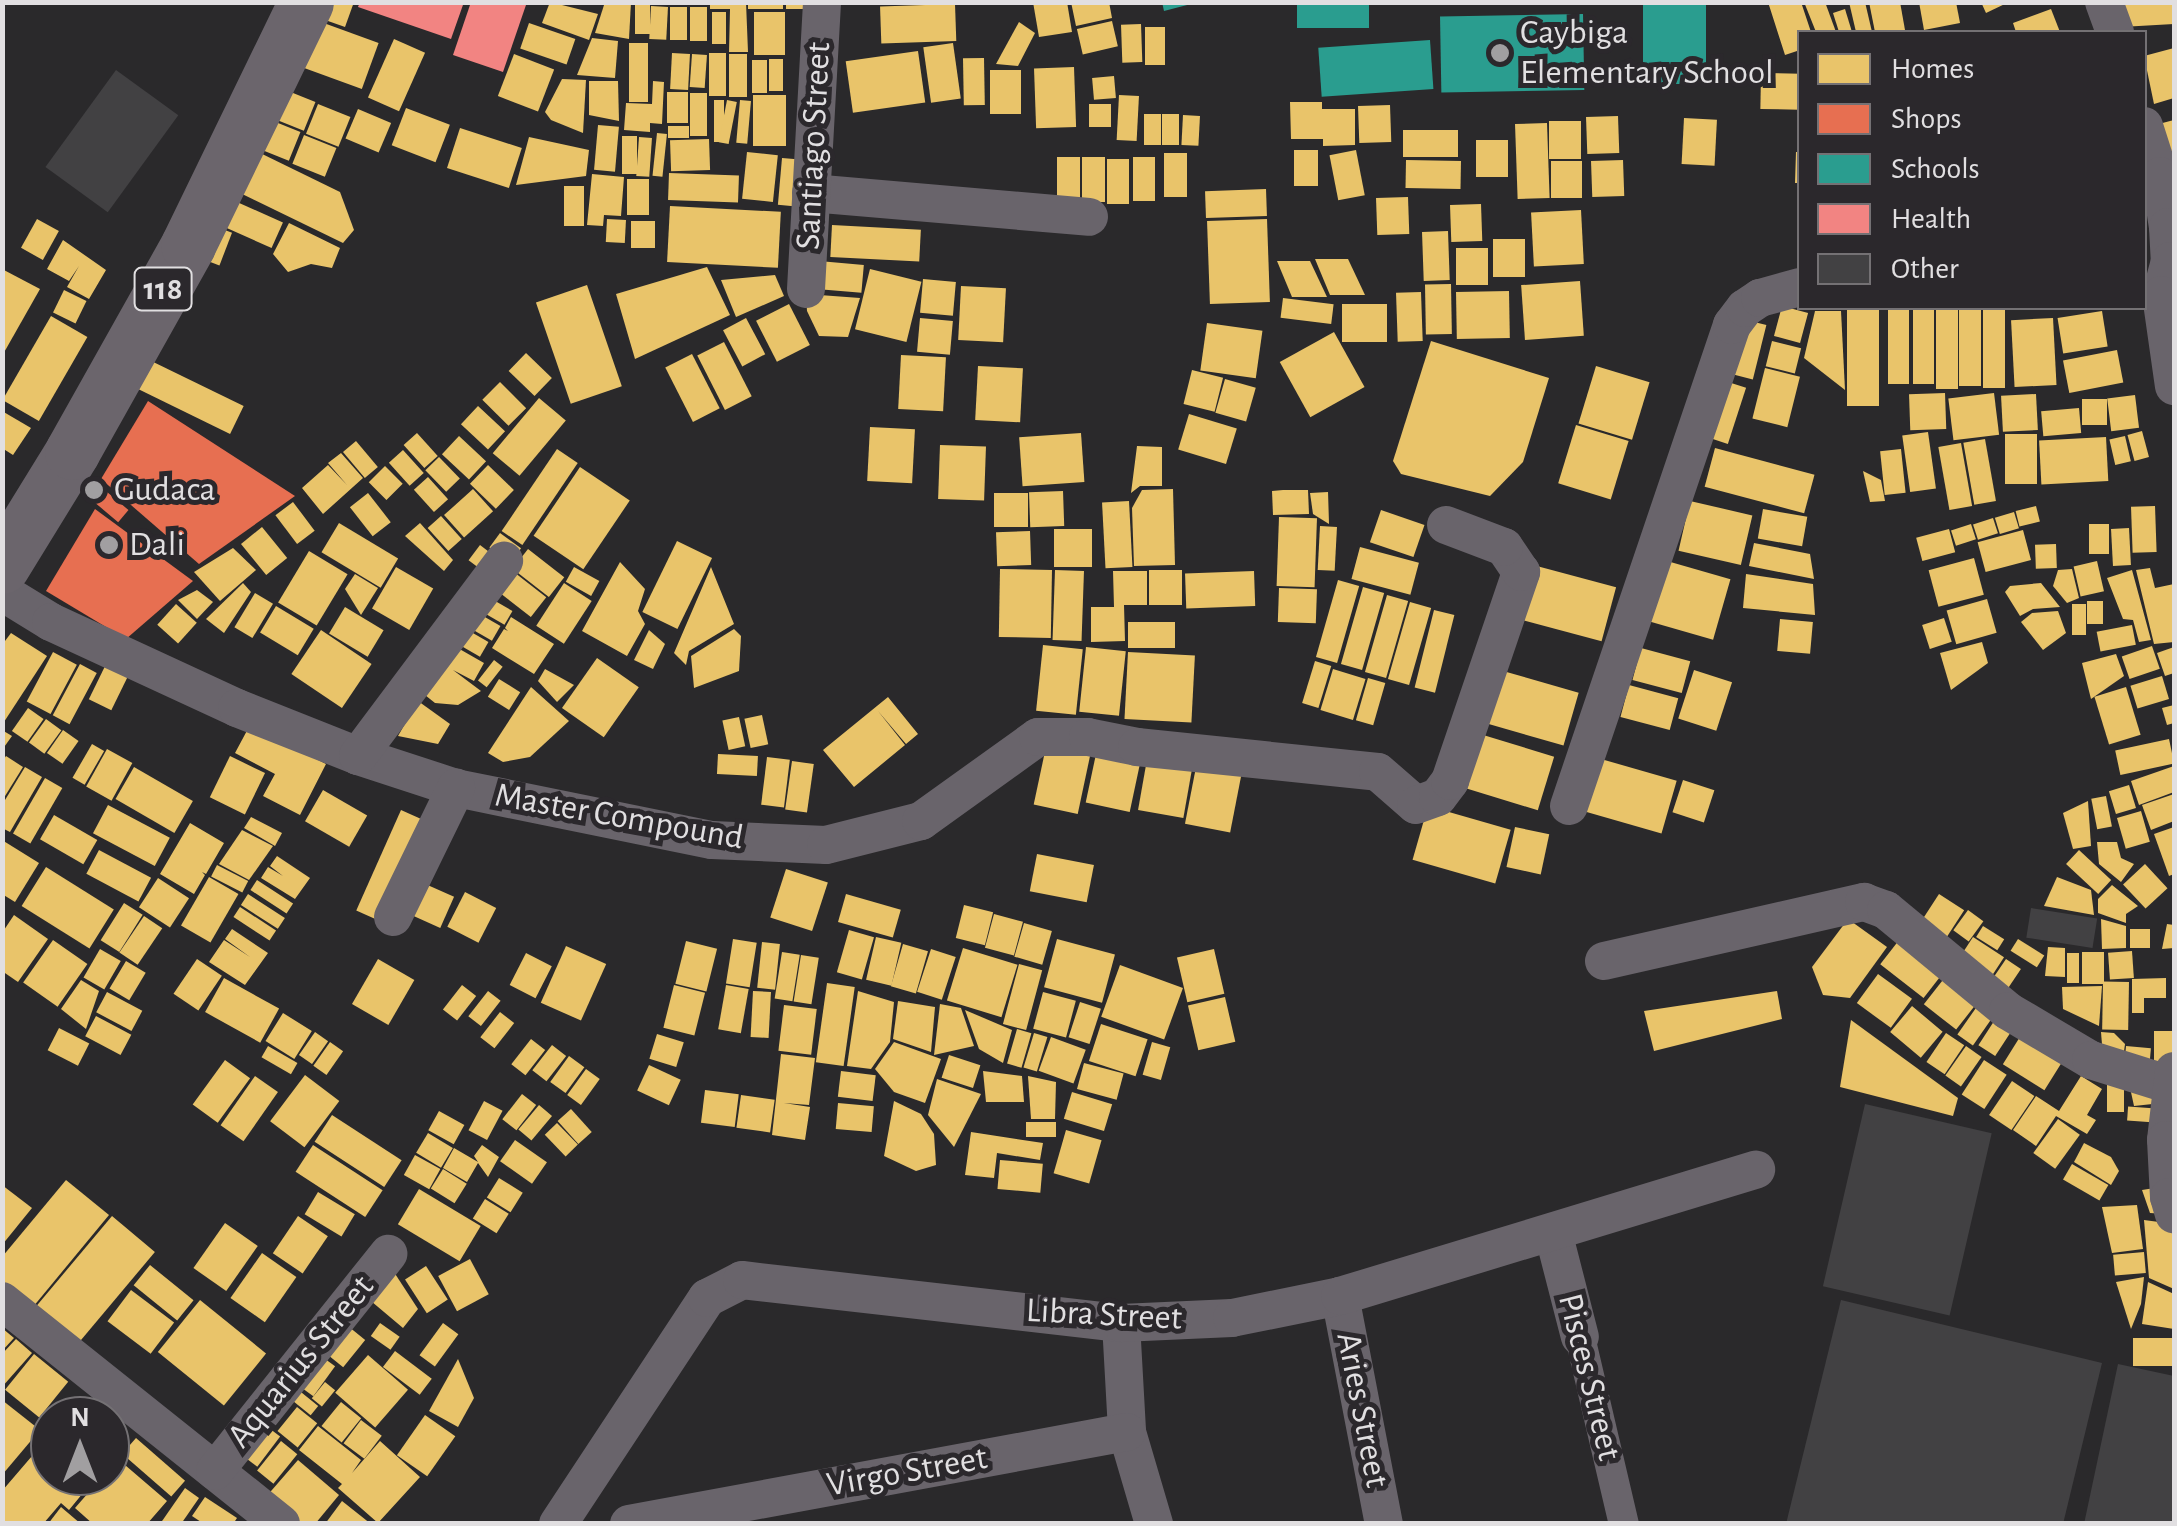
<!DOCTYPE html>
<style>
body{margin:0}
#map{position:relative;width:2177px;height:1526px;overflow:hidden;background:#2a292b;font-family:"Alegreya Sans",sans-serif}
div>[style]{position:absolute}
.homes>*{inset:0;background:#e9c46a;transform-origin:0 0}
.shops>*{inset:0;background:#e76f51;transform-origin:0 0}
.schools>*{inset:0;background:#2a9d8f;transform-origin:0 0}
.health>*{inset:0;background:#f28482}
.building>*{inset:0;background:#424143;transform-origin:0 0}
.pedestrian>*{height:30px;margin:-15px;padding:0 15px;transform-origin:15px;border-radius:15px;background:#69646b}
.minor>*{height:38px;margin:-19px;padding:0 19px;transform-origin:19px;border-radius:19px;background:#69646b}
.primary>*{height:55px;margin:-27.5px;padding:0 27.5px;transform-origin:27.5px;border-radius:27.5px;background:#6b656c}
.dots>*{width:28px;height:28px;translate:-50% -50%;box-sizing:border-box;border:5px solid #2b282c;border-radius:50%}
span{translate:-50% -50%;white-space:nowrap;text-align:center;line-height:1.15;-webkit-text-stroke:10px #2b282c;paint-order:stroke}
.shield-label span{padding:2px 8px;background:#2b282c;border:2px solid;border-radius:8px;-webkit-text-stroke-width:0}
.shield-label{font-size:32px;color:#e1dfe1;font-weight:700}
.poi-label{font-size:35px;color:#e1dfe1}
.left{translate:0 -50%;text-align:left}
.street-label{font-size:35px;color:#e1dfe1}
.frame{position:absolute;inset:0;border:5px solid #e1dfe1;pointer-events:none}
.legend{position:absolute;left:1797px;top:30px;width:350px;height:280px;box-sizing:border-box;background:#2b282c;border:2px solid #747174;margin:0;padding:12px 18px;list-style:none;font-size:30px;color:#e1dfe1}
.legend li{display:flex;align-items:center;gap:20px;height:50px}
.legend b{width:50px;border:2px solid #747174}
.north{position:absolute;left:30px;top:1396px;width:100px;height:100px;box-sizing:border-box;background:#2b282c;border:2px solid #747174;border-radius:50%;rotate:0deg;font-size:28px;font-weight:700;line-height:40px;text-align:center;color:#e1dfe1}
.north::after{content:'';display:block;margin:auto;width:35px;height:45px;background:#a19fa1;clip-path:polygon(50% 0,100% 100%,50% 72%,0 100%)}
</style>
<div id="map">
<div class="homes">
<i style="clip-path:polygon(315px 2px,354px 2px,345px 27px,311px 15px)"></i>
<i style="clip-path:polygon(550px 2px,598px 14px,589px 40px,542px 23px)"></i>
<i style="clip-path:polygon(605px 2px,631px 2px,629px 39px,595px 33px)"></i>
<i style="left:635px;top:2px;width:15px;height:32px"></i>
<i style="clip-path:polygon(710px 2px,746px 2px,748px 52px,729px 52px,730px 9px,710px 9px)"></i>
<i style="left:748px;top:2px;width:35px;height:7px"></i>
<i style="left:786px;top:2px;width:17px;height:7px"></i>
<i style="clip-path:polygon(1033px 2px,1067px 2px,1072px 32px,1039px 37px)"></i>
<i style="clip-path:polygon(1071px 2px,1109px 2px,1112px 18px,1076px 26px)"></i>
<i style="clip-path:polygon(1768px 2px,1801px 2px,1811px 32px,1800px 32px,1800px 50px,1785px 55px)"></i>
<i style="clip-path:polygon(1804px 2px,1825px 2px,1836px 32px,1816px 32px)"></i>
<i style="clip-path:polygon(1849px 2px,1865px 2px,1872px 32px,1856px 32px)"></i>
<i style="clip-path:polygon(1869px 2px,1900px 2px,1905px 30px,1875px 32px)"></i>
<i style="clip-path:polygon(1919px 2px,1956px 2px,1960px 23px,1924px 30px)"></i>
<i style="clip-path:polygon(1981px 2px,2009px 2px,1986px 13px)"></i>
<i style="clip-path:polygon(2117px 2px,2174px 2px,2174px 24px,2121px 27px)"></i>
<i style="left:955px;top:4px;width:37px;height:75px;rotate:88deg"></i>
<i style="left:651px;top:6px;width:17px;height:33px;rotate:3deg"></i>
<i style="left:670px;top:7px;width:17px;height:33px"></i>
<i style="left:690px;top:7px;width:17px;height:34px"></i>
<i style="clip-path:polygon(1845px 9px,1852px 32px,1839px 32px,1833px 13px)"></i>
<i style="clip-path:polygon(2051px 9px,2060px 32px,2016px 32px,2013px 23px)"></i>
<i style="left:712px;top:12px;width:14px;height:32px"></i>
<i style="left:754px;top:12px;width:31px;height:43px"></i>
<i style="left:310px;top:18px;width:73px;height:49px;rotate:20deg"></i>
<i style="left:1112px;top:21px;width:26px;height:36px;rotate:77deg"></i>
<i style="clip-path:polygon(1019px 22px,1035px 33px,1018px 66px,996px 64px)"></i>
<i style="left:529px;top:23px;width:49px;height:27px;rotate:19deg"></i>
<i style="left:1141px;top:24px;width:38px;height:20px;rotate:88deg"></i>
<i style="left:1145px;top:27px;width:20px;height:38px"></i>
<i style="clip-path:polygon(592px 38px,618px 41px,615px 78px,577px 75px)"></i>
<i style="left:394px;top:39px;width:34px;height:64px;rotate:24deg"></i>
<i style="left:629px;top:43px;width:19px;height:59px"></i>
<i style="left:953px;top:43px;width:56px;height:30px;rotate:82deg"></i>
<i style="clip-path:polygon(2174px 48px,2174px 98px,2154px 104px,2144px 56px)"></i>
<i style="left:918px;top:51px;width:52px;height:73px;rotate:82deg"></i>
<i style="left:672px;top:53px;width:18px;height:36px;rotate:3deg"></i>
<i style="left:709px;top:53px;width:17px;height:43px"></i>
<i style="left:514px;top:54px;width:43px;height:45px;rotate:21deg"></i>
<i style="left:692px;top:54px;width:15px;height:33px;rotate:4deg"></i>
<i style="left:747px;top:54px;width:43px;height:18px;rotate:90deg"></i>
<i style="left:984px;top:58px;width:47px;height:21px;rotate:89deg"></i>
<i style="left:769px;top:59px;width:14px;height:32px"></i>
<i style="left:752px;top:60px;width:15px;height:33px"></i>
<i style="left:1074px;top:67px;width:60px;height:40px;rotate:88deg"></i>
<i style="left:990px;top:70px;width:31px;height:44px"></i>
<i style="left:1761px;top:73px;width:39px;height:36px;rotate:1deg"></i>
<i style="left:1114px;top:76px;width:22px;height:22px;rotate:85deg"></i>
<i style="clip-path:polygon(562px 79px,586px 80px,583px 133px,551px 120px,545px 112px)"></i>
<i style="clip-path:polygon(589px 81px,618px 81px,619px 121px,589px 115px)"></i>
<i style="clip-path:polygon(653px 81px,664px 82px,662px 124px,650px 123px,650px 132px,624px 130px,626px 103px,652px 104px)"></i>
<i style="left:283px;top:89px;width:35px;height:31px;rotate:22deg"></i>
<i style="left:688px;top:92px;width:31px;height:21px;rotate:90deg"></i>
<i style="left:690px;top:93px;width:17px;height:43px"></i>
<i style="left:753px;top:95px;width:33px;height:51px"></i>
<i style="left:1119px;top:95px;width:20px;height:45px;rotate:3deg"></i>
<i style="left:714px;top:100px;width:10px;height:42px"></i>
<i style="left:727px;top:100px;width:10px;height:43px;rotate:11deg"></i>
<i style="left:740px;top:100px;width:11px;height:43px;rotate:5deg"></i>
<i style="clip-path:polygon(1290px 102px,1322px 102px,1322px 109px,1355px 109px,1355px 145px,1323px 146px,1323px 139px,1291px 139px)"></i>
<i style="left:318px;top:104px;width:35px;height:32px;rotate:22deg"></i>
<i style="left:1089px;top:104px;width:22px;height:23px"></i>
<i style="left:1390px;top:105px;width:37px;height:32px;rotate:88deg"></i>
<i style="left:406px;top:108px;width:47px;height:40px;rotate:21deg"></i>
<i style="left:358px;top:109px;width:36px;height:32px;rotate:23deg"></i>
<i style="left:1144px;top:114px;width:17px;height:31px"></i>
<i style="left:1162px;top:114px;width:17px;height:31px"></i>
<i style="left:1183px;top:115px;width:17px;height:30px;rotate:3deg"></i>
<i style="left:1618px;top:116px;width:37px;height:32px;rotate:88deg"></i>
<i style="left:1684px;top:118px;width:33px;height:46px;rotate:3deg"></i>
<i style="left:268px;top:119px;width:35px;height:31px;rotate:22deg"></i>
<i style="clip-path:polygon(2174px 120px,2174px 170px,2147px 127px)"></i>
<i style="left:1549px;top:121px;width:32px;height:38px"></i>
<i style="left:1547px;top:123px;width:75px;height:32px;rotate:88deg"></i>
<i style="left:598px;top:125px;width:21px;height:45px;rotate:5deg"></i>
<i style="left:668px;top:126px;width:21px;height:12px"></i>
<i style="left:460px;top:128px;width:65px;height:42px;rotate:18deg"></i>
<i style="left:1403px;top:130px;width:55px;height:27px"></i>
<i style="left:657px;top:133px;width:10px;height:43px;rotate:6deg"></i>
<i style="left:304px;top:135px;width:35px;height:31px;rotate:22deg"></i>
<i style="left:622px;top:136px;width:15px;height:38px"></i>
<i style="clip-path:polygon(529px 137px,589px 150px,586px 176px,516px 185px)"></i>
<i style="left:639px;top:137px;width:13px;height:39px;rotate:4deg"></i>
<i style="left:709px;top:139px;width:31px;height:39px;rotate:88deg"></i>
<i style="left:1508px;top:140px;width:37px;height:32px;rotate:90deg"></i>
<i style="clip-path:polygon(254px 150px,340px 192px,354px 230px,343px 243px,236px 191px)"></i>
<i style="left:1294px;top:150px;width:24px;height:36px"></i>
<i style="left:1356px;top:150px;width:46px;height:27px;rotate:79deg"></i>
<i style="left:747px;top:152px;width:31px;height:47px;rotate:6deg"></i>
<i style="clip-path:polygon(1796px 152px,1800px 152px,1800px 183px,1795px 183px)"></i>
<i style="left:1164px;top:153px;width:23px;height:44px"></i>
<i style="left:1057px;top:157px;width:23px;height:45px"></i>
<i style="left:1082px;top:157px;width:23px;height:45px"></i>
<i style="left:1133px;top:157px;width:22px;height:44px"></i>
<i style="left:782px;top:158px;width:21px;height:47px;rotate:5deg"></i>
<i style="left:1107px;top:159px;width:22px;height:45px"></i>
<i style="left:1406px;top:160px;width:55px;height:28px;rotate:1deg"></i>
<i style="left:1623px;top:160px;width:36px;height:32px;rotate:88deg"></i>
<i style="left:1551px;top:161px;width:31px;height:37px"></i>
<i style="left:669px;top:173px;width:70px;height:27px;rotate:2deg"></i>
<i style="clip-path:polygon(592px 174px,624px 177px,621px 216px,604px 215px,603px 226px,587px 225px)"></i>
<i style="left:627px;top:179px;width:22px;height:36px"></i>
<i style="left:564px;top:186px;width:20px;height:40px"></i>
<i style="left:1266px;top:189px;width:27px;height:61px;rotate:88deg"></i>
<i style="left:219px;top:194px;width:70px;height:28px;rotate:24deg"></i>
<i style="left:1408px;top:197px;width:37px;height:32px;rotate:88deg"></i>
<i style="left:1481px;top:204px;width:37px;height:31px;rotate:88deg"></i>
<i style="left:670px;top:206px;width:111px;height:56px;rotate:3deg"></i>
<i style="left:1581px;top:210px;width:54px;height:50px;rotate:87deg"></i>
<i style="left:37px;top:219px;width:25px;height:33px;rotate:29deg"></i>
<i style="left:607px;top:219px;width:19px;height:23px;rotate:3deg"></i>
<i style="left:1267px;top:219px;width:83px;height:60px;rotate:88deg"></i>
<i style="left:631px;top:221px;width:24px;height:27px"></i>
<i style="left:204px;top:222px;width:30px;height:35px;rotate:21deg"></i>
<i style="clip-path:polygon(289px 223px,340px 248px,332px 268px,311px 264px,288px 272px,273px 254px)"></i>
<i style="left:832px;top:225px;width:89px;height:32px;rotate:3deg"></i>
<i style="left:1448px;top:231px;width:49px;height:26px;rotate:88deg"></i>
<i style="left:1493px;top:239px;width:32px;height:38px"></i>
<i style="clip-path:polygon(63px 240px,106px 270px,89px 299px,67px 287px,79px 266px,69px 281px,47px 269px)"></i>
<i style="left:1456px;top:248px;width:32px;height:37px"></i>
<i style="clip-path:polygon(1315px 259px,1348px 259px,1365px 295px,1330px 295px)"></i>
<i style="left:819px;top:261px;width:45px;height:28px;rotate:5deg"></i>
<i style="clip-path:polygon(1277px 261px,1310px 261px,1327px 297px,1292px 297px)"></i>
<i style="clip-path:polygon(707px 267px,730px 315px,635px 359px,616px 294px)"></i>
<i style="clip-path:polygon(2px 269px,40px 289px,2px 356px)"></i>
<i style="left:870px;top:269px;width:53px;height:62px;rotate:14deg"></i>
<i style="clip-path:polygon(775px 275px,784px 296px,736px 317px,721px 280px)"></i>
<i style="left:923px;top:279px;width:33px;height:34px;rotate:5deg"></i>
<i style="left:1580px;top:281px;width:55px;height:59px;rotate:86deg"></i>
<i style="left:1451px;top:284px;width:50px;height:26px;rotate:89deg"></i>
<i style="left:587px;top:285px;width:107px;height:54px;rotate:71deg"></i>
<i style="left:961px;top:286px;width:45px;height:54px;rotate:3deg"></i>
<i style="left:64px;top:290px;width:25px;height:25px;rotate:26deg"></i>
<i style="left:1509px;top:291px;width:47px;height:53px;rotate:89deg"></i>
<i style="left:1421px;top:292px;width:49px;height:25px;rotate:88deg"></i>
<i style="clip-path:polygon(806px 294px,860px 298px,848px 337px,819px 336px,807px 311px)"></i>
<i style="left:1283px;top:298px;width:51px;height:20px;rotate:7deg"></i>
<i style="left:789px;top:304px;width:46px;height:37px;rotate:63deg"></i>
<i style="left:1342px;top:304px;width:45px;height:38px"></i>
<i style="left:1782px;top:306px;width:27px;height:31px;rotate:15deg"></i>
<i style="left:1847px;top:308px;width:32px;height:98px"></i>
<i style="left:1888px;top:308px;width:21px;height:76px"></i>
<i style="left:1913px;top:308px;width:21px;height:76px"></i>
<i style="left:1959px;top:308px;width:22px;height:78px"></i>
<i style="left:1983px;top:308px;width:22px;height:80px"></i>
<i style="left:1936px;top:309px;width:22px;height:80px"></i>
<i style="clip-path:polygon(1815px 311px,1841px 311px,1845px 390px,1804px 358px)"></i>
<i style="left:2102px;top:311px;width:36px;height:45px;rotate:81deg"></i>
<i style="left:51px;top:316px;width:42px;height:97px;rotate:30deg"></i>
<i style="left:746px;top:318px;width:41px;height:26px;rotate:62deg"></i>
<i style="left:920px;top:318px;width:33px;height:34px;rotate:5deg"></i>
<i style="left:2053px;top:318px;width:67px;height:42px;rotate:87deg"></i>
<i style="left:1746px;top:320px;width:21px;height:56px;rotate:14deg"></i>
<i style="left:1207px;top:323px;width:56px;height:48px;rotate:8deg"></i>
<i style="left:1334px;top:332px;width:63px;height:62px;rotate:61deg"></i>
<i style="clip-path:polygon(1431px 341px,1549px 378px,1523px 462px,1490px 496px,1401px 474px,1393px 461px)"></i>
<i style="left:1772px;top:341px;width:30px;height:26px;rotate:14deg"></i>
<i style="left:724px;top:342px;width:61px;height:30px;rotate:63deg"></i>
<i style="left:2117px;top:350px;width:33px;height:55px;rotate:79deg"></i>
<i style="left:526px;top:353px;width:36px;height:25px;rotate:44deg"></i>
<i style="left:692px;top:354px;width:61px;height:30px;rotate:63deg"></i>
<i style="left:901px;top:355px;width:45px;height:54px;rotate:3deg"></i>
<i style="left:143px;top:357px;width:112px;height:31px;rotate:26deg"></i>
<i style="left:978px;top:366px;width:45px;height:54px;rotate:3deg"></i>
<i style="left:1596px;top:366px;width:56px;height:60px;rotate:17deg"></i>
<i style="left:1765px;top:368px;width:36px;height:52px;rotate:14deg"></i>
<i style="left:1192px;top:370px;width:32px;height:35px;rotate:14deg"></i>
<i style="left:1225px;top:379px;width:32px;height:35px;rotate:16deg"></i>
<i style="left:500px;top:382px;width:37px;height:25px;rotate:45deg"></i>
<i style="left:1728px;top:382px;width:19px;height:59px;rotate:18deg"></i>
<i style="left:1945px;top:393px;width:36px;height:36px;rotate:88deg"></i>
<i style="left:1994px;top:393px;width:42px;height:46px;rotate:83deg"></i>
<i style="left:2036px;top:394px;width:36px;height:35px;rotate:87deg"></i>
<i style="left:2135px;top:395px;width:33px;height:28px;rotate:83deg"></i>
<i style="left:539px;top:398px;width:35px;height:72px;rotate:40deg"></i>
<i style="left:2082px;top:399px;width:25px;height:26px"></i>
<i style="left:478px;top:406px;width:37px;height:25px;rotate:43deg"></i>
<i style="left:2079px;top:408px;width:25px;height:38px;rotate:85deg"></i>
<i style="clip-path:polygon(2px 411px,31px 428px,13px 455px,2px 448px)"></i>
<i style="left:1189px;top:414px;width:50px;height:37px;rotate:17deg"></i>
<i style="left:1576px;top:425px;width:55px;height:61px;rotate:17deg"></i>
<i style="left:870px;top:427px;width:45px;height:54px;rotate:3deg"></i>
<i style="left:2142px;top:431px;width:27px;height:15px;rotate:75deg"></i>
<i style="left:1928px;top:432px;width:57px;height:26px;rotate:82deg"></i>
<i style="left:417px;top:433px;width:31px;height:18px;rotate:48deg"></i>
<i style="left:1081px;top:433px;width:49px;height:62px;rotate:86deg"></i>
<i style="left:2005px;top:434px;width:32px;height:50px"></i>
<i style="left:459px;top:436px;width:37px;height:25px;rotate:43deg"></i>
<i style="left:2125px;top:436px;width:26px;height:16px;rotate:77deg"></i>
<i style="left:2106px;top:437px;width:44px;height:67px;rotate:87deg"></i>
<i style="left:1985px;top:439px;width:63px;height:22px;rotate:80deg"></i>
<i style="left:356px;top:441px;width:34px;height:17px;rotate:50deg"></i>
<i style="left:1961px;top:443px;width:64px;height:23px;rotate:80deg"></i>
<i style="left:940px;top:445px;width:46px;height:54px;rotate:2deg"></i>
<i style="clip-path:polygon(1137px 446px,1162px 447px,1162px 486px,1140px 486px,1131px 493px)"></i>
<i style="left:1715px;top:448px;width:103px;height:40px;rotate:15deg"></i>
<i style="left:557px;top:449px;width:25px;height:99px;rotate:34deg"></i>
<i style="left:1901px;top:449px;width:44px;height:21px;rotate:84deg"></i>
<i style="left:403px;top:450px;width:31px;height:19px;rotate:48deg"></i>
<i style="clip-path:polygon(341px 453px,363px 478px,323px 514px,302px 488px,328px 465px,347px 485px,328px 463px)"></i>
<i style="left:439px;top:457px;width:30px;height:19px;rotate:46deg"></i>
<i style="left:488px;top:465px;width:36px;height:26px;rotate:44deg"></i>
<i style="left:385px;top:466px;width:25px;height:23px;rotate:45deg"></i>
<i style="left:580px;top:467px;width:60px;height:83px;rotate:34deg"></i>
<i style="clip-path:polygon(1863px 471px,1881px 480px,1885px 501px,1870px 502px)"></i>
<i style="left:428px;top:477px;width:30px;height:19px;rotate:48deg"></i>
<i style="left:473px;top:489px;width:30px;height:39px;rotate:48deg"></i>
<i style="clip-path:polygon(1173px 489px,1175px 565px,1134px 566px,1132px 508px,1142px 490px)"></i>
<i style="clip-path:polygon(1283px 490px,1308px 490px,1309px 514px,1273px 515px,1272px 491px)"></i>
<i style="left:1063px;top:491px;width:35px;height:34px;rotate:88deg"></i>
<i style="clip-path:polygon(1328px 492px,1329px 524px,1313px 514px,1310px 493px)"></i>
<i style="left:368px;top:493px;width:37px;height:23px;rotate:52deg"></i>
<i style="left:1028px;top:493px;width:34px;height:34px;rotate:90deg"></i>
<i style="left:1129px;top:501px;width:66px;height:27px;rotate:87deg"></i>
<i style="left:1690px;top:501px;width:64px;height:51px;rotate:13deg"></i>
<i style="left:293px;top:502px;width:36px;height:22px;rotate:53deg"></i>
<i style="left:2036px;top:506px;width:16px;height:21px;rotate:76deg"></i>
<i style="left:2155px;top:506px;width:46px;height:24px;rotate:88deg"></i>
<i style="left:1763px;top:509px;width:45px;height:30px;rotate:10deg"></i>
<i style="left:1381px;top:510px;width:46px;height:34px;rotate:19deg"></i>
<i style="left:2014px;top:512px;width:17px;height:20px;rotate:73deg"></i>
<i style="left:441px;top:516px;width:31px;height:18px;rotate:48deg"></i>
<i style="left:1279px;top:517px;width:38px;height:69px;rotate:2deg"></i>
<i style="left:1993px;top:518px;width:16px;height:21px;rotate:72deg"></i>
<i style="left:339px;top:523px;width:69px;height:34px;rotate:31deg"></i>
<i style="clip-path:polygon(420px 523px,453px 560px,444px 571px,405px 536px)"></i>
<i style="left:1971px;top:524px;width:16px;height:21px;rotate:72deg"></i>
<i style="left:2089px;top:524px;width:20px;height:30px"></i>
<i style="left:1320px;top:526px;width:17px;height:44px;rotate:3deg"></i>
<i style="left:262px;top:527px;width:40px;height:27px;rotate:51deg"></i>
<i style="left:2129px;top:528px;width:37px;height:18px;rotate:87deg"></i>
<i style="left:1054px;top:529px;width:38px;height:38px"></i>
<i style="left:1949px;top:529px;width:24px;height:34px;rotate:75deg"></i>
<i style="left:2023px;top:530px;width:31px;height:47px;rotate:75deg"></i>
<i style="left:1030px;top:531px;width:34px;height:34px;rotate:88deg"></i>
<i style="left:500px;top:533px;width:26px;height:18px;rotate:36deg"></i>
<i style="left:677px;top:541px;width:39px;height:79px;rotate:26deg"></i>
<i style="clip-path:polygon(1754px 543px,1810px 554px,1814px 579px,1749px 566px)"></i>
<i style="left:2056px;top:544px;width:24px;height:21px;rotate:88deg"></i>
<i style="left:480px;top:545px;width:26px;height:19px;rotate:37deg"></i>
<i style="left:1360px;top:547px;width:61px;height:33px;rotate:15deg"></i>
<i style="clip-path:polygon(233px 548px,256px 570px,220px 601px,194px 572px)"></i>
<i style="left:528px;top:549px;width:46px;height:25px;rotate:38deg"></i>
<i style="left:309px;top:551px;width:45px;height:60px;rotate:31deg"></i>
<i style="left:1974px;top:558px;width:38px;height:47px;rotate:75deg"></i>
<i style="left:1667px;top:561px;width:66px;height:63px;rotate:16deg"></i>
<i style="left:2097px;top:561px;width:31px;height:24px;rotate:77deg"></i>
<i style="clip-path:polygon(620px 562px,645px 589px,638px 611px,645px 624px,627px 656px,582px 631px)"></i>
<i style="left:1533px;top:565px;width:86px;height:56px;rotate:15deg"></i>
<i style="left:396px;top:567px;width:43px;height:48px;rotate:30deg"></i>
<i style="left:574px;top:567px;width:29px;height:17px;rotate:29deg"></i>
<i style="clip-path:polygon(711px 567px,734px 624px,689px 651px,686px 665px,674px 653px)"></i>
<i style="clip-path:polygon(2150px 568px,2155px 588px,2174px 584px,2174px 642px,2154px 644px,2136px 570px)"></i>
<i style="left:510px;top:569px;width:46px;height:25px;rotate:38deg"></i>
<i style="left:1000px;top:569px;width:52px;height:68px;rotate:1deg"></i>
<i style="clip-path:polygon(2072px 569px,2079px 598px,2067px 603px,2053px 586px,2058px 570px)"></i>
<i style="left:1055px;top:570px;width:29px;height:70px;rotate:2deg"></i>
<i style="left:1149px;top:570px;width:33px;height:35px"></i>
<i style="clip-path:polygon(2132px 570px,2151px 640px,2139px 642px,2133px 620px,2123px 619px,2107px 578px)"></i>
<i style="clip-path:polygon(1113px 571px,1147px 571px,1147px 605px,1124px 605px,1125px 641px,1091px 642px,1091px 607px,1114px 607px)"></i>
<i style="left:1254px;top:571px;width:35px;height:69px;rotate:88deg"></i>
<i style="clip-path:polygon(355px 574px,378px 588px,361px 615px,345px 589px)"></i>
<i style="clip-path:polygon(1746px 574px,1813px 584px,1815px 615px,1743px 608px)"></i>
<i style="left:1338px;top:580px;width:22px;height:80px;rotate:16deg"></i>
<i style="clip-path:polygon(243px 583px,251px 592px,224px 633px,206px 619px)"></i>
<i style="left:564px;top:583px;width:33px;height:51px;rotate:33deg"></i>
<i style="clip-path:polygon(2041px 583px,2060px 607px,2033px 609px,2020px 616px,2005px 592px,2010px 586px)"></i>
<i style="left:1363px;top:587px;width:22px;height:80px;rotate:16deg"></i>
<i style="left:1279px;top:588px;width:38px;height:34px;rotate:2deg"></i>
<i style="clip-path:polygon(197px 590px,213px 602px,197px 619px,178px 600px)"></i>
<i style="left:255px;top:593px;width:21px;height:40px;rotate:31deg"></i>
<i style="left:483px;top:594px;width:34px;height:16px;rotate:30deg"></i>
<i style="left:1387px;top:595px;width:22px;height:80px;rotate:16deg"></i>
<i style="left:1987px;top:599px;width:35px;height:42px;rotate:74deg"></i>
<i style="left:2087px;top:601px;width:16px;height:23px"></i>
<i style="left:1410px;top:602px;width:22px;height:80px;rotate:16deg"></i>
<i style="left:176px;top:604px;width:28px;height:28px;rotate:42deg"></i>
<i style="left:2072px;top:604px;width:14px;height:31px"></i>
<i style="left:276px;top:606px;width:44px;height:31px;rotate:31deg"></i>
<i style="left:345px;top:607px;width:45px;height:31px;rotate:31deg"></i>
<i style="left:471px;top:609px;width:34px;height:17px;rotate:30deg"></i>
<i style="left:1434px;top:610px;width:21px;height:80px;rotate:14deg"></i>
<i style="clip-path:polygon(2058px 611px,2066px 633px,2043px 650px,2021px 622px,2032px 613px)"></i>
<i style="clip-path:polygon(511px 617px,554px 644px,534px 674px,492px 648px,504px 629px,508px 631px,505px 628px)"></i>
<i style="left:1944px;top:618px;width:25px;height:23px;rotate:72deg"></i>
<i style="left:1780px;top:619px;width:33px;height:32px;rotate:5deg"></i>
<i style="left:1128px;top:622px;width:47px;height:26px"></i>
<i style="left:459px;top:625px;width:34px;height:17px;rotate:30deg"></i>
<i style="left:2132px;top:625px;width:20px;height:36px;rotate:79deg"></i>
<i style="clip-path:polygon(734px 629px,741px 636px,739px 671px,694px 688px,691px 656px)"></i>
<i style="left:321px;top:630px;width:61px;height:53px;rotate:34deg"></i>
<i style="clip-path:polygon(649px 630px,665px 644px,653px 669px,634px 660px)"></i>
<i style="clip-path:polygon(11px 633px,47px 656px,2px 725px,2px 645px)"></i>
<i style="clip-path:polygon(1982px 642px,1988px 663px,1951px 690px,1940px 653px)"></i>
<i style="clip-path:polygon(449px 643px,484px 663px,474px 681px,453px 670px,481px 691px,458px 705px,435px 703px,415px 687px)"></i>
<i style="left:1043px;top:645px;width:40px;height:66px;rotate:6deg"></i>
<i style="left:2152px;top:646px;width:24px;height:32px;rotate:71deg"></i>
<i style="left:1086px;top:647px;width:40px;height:65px;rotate:6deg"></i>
<i style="clip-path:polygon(2174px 647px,2174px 673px,2165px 676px,2157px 653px)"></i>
<i style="left:1641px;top:648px;width:51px;height:33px;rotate:15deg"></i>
<i style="left:53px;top:652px;width:27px;height:56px;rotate:28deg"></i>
<i style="left:1128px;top:652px;width:67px;height:67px;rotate:3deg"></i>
<i style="clip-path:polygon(2116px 654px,2124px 676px,2091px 699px,2082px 663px)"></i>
<i style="left:109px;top:658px;width:25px;height:46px;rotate:26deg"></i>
<i style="left:597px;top:658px;width:51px;height:61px;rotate:35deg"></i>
<i style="left:494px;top:660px;width:11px;height:26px;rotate:38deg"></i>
<i style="left:1315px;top:661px;width:17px;height:44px;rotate:17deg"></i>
<i style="left:80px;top:664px;width:19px;height:58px;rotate:28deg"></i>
<i style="clip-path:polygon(545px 669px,574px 685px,557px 702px,538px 681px)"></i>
<i style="left:1333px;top:669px;width:34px;height:43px;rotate:17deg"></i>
<i style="left:1496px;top:669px;width:86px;height:55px;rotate:16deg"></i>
<i style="left:1694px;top:670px;width:40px;height:51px;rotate:18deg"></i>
<i style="left:2162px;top:676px;width:24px;height:33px;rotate:73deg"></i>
<i style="left:1368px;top:678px;width:18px;height:44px;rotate:16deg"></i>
<i style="left:499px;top:679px;width:25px;height:21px;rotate:32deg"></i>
<i style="left:1629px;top:685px;width:51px;height:33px;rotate:15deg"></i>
<i style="clip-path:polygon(531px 687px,569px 721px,530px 757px,503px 762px,488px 753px)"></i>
<i style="left:2126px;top:687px;width:50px;height:33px;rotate:73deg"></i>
<i style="clip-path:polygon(888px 697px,918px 734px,906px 744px,878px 711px,905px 745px,854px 787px,823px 750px)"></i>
<i style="clip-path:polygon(418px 701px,450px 724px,438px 744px,398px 736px)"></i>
<i style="clip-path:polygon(2174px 705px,2174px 723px,2167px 725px,2162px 708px)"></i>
<i style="left:28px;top:708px;width:19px;height:28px;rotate:35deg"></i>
<i style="left:762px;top:715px;width:30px;height:18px;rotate:78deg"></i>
<i style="left:739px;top:717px;width:30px;height:17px;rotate:78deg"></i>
<i style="left:46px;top:719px;width:19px;height:29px;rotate:36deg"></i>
<i style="clip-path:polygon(250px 725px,326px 764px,300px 815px,263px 796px,275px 774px,235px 753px)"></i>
<i style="clip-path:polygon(2px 730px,12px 736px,2px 750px)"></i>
<i style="left:63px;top:730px;width:19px;height:28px;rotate:35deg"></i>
<i style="left:1470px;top:731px;width:88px;height:56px;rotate:17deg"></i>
<i style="left:2169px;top:739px;width:25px;height:55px;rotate:78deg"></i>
<i style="left:1099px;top:740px;width:45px;height:64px;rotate:12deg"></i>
<i style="left:1047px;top:742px;width:45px;height:64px;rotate:12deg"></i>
<i style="left:92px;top:744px;width:14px;height:39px;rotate:30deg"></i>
<i style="left:1149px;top:748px;width:46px;height:63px;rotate:10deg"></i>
<i style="left:107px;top:749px;width:29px;height:43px;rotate:29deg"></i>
<i style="left:718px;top:754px;width:40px;height:20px;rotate:3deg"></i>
<i style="clip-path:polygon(6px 756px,23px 767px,2px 801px,2px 762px)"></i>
<i style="left:230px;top:756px;width:39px;height:46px;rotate:26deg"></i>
<i style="left:767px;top:757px;width:23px;height:48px;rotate:7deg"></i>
<i style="left:1594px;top:757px;width:86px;height:55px;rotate:16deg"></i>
<i style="left:792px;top:761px;width:22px;height:49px;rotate:8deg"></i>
<i style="left:1197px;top:762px;width:46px;height:63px;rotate:11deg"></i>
<i style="clip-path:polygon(2174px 766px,2174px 792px,2139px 805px,2131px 781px)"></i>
<i style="clip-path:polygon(25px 767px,42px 777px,10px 832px,2px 828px,2px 805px)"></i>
<i style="left:134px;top:767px;width:68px;height:37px;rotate:30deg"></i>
<i style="left:45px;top:778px;width:20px;height:64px;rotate:30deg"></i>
<i style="left:1683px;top:780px;width:33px;height:34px;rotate:18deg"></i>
<i style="left:2129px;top:785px;width:24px;height:21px;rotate:73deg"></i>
<i style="left:323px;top:790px;width:51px;height:36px;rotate:30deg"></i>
<i style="clip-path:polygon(2174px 794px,2174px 821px,2151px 830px,2142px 805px)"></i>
<i style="left:2106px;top:796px;width:31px;height:15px;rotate:79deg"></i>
<i style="clip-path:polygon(2088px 801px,2091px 846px,2073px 849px,2063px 813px)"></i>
<i style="left:108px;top:805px;width:70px;height:32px;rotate:28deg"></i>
<i style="left:1428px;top:806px;width:86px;height:56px;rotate:16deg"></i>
<i style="left:401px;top:810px;width:30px;height:110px;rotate:24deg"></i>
<i style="left:2141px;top:811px;width:32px;height:25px;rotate:74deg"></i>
<i style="left:54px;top:815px;width:50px;height:28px;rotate:30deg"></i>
<i style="clip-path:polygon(251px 817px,282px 833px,275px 846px,244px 828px)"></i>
<i style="clip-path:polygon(190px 823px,224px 843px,206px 874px,202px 872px,205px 875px,194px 894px,160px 874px)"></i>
<i style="left:1515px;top:827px;width:35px;height:41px;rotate:12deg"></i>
<i style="clip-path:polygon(2174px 827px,2174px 874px,2169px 876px,2154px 834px)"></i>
<i style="clip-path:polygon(242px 830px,273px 846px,249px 880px,219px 864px)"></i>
<i style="clip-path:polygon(2px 840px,39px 863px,15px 902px,2px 894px)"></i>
<i style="clip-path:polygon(2097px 842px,2117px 842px,2121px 858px,2134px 864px,2121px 882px,2099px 864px)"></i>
<i style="left:99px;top:850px;width:59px;height:27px;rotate:28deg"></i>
<i style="left:2079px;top:850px;width:44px;height:19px;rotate:43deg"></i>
<i style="left:1037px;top:854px;width:58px;height:38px;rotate:11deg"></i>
<i style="clip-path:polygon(277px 856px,310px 878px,295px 899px,261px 878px,268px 867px,283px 876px,270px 866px)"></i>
<i style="left:2145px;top:864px;width:33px;height:30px;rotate:47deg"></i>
<i style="left:217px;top:865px;width:35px;height:13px;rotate:27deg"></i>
<i style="left:46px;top:867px;width:80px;height:46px;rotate:32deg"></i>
<i style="left:786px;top:869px;width:44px;height:51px;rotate:18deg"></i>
<i style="left:209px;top:877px;width:34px;height:56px;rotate:30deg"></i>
<i style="clip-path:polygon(2057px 877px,2091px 890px,2094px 915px,2044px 906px)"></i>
<i style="left:158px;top:878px;width:37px;height:35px;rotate:33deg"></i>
<i style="left:257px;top:880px;width:43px;height:12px;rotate:33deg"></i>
<i style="left:423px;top:883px;width:34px;height:34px;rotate:24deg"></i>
<i style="clip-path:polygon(2112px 885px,2138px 906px,2126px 914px,2126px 923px,2098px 913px,2098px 899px)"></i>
<i style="left:465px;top:892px;width:35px;height:39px;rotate:27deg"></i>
<i style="left:248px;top:894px;width:44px;height:13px;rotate:33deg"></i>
<i style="left:846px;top:894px;width:57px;height:29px;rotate:16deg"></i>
<i style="left:1939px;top:894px;width:30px;height:34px;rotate:33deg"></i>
<i style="left:124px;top:903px;width:22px;height:44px;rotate:32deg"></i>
<i style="left:964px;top:905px;width:30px;height:34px;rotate:14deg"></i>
<i style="left:240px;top:907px;width:43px;height:12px;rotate:33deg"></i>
<i style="left:1968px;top:910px;width:19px;height:25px;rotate:36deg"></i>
<i style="left:994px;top:914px;width:30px;height:35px;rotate:15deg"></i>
<i style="clip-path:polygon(14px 915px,48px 939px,18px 982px,2px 971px,2px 933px)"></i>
<i style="left:144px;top:916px;width:22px;height:44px;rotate:34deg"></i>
<i style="clip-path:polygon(1848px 919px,1887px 947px,1850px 998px,1823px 995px,1812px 967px)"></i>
<i style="clip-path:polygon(2101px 919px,2126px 926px,2126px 948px,2102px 949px)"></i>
<i style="left:1024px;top:923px;width:29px;height:35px;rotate:16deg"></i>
<i style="clip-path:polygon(2167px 924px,2174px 925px,2174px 948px,2162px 949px)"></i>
<i style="left:1983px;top:926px;width:25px;height:13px;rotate:32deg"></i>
<i style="clip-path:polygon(232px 929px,268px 953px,245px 985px,209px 962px,224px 940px,250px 957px,225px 939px)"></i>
<i style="left:2130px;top:929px;width:20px;height:19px"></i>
<i style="left:849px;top:930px;width:26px;height:44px;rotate:16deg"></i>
<i style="left:1903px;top:935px;width:55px;height:37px;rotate:38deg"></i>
<i style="left:876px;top:937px;width:26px;height:44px;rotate:13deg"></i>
<i style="left:1973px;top:937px;width:37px;height:32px;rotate:33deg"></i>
<i style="left:733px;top:939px;width:24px;height:45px;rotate:9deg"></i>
<i style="left:1057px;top:939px;width:60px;height:50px;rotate:15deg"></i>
<i style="left:2018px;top:939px;width:31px;height:14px;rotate:32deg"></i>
<i style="left:53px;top:940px;width:42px;height:52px;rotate:35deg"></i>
<i style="left:686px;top:941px;width:32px;height:44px;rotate:14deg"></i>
<i style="left:762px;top:942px;width:18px;height:46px;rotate:6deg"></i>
<i style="left:903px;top:944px;width:26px;height:44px;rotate:16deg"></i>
<i style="left:566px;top:946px;width:44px;height:62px;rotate:24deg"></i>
<i style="clip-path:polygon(2048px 947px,2065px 948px,2065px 977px,2045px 976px)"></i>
<i style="left:963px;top:948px;width:57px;height:55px;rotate:17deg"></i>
<i style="left:100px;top:949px;width:24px;height:33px;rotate:30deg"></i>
<i style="left:931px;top:949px;width:26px;height:45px;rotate:18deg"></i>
<i style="left:1214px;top:949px;width:46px;height:38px;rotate:77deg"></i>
<i style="left:2132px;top:951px;width:27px;height:24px;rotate:86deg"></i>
<i style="left:782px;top:952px;width:18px;height:47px;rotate:9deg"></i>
<i style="left:2082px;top:952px;width:22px;height:32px"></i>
<i style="left:526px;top:953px;width:29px;height:36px;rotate:27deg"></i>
<i style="left:2067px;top:953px;width:12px;height:30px"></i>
<i style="left:801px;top:955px;width:18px;height:47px;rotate:9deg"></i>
<i style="left:197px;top:959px;width:30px;height:42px;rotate:34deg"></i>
<i style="left:378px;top:959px;width:42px;height:52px;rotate:30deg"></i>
<i style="left:2006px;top:959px;width:18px;height:33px;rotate:34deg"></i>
<i style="left:126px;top:961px;width:23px;height:32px;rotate:31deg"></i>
<i style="left:1019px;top:964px;width:24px;height:62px;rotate:15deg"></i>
<i style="left:1120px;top:965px;width:67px;height:55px;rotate:20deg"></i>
<i style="left:1878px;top:974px;width:42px;height:36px;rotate:36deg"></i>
<i style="left:1946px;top:976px;width:41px;height:36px;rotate:38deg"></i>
<i style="left:224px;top:978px;width:63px;height:39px;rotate:29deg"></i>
<i style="clip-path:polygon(2166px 978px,2166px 998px,2144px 998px,2144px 1013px,2132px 1013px,2132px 979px)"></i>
<i style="clip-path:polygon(81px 980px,99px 991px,86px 1029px,61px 1009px)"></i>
<i style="left:2129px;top:982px;width:48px;height:26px;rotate:91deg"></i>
<i style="left:827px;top:983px;width:28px;height:80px;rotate:8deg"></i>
<i style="left:462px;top:985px;width:18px;height:31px;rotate:38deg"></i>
<i style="left:674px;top:985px;width:32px;height:44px;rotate:14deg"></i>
<i style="left:726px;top:985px;width:23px;height:45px;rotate:10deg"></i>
<i style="clip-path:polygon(2102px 986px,2099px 1026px,2063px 1009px,2062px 987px)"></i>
<i style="left:488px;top:991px;width:16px;height:32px;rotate:38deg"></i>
<i style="left:753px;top:991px;width:18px;height:46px;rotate:3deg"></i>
<i style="clip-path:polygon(858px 991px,894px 1002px,890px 1042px,871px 1069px,847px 1066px)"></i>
<i style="clip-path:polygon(1777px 991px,1782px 1019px,1654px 1051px,1644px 1011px)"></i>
<i style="left:107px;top:992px;width:40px;height:23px;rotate:28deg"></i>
<i style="left:1043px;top:992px;width:34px;height:38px;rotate:15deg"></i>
<i style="left:1225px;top:997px;width:46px;height:38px;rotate:77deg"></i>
<i style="clip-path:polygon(898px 1001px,935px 1007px,931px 1052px,893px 1039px)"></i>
<i style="left:1080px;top:1002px;width:22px;height:37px;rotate:18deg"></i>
<i style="clip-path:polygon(940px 1004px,961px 1008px,974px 1046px,934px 1055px)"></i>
<i style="left:784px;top:1005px;width:33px;height:46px;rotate:7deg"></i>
<i style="left:1978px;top:1005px;width:19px;height:36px;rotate:35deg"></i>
<i style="left:1912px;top:1006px;width:40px;height:34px;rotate:40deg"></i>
<i style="clip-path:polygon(965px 1010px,1012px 1030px,1003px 1063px,979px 1049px)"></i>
<i style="left:500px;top:1012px;width:18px;height:32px;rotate:38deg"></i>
<i style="left:283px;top:1013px;width:34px;height:33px;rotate:32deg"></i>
<i style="left:1998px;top:1015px;width:20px;height:36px;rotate:33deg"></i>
<i style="left:96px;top:1016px;width:40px;height:23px;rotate:28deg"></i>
<i style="clip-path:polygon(1851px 1020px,1958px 1098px,1953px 1116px,1840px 1087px)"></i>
<i style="left:1101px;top:1024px;width:49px;height:39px;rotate:18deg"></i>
<i style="left:59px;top:1028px;width:34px;height:25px;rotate:27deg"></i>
<i style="left:1017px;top:1029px;width:15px;height:36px;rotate:16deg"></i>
<i style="left:2174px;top:1031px;width:34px;height:20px;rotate:90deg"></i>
<i style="left:315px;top:1032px;width:16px;height:28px;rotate:35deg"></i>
<i style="left:2023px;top:1032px;width:49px;height:38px;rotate:32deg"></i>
<i style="clip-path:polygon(2101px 1032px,2114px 1033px,2125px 1044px,2122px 1066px,2103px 1057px)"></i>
<i style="left:1034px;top:1033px;width:14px;height:36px;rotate:17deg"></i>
<i style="left:1946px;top:1033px;width:22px;height:35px;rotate:34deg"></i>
<i style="left:657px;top:1034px;width:28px;height:26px;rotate:17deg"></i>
<i style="left:1051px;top:1037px;width:37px;height:36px;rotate:20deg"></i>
<i style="left:531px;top:1039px;width:18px;height:32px;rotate:38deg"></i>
<i style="left:330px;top:1042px;width:16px;height:29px;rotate:35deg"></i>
<i style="clip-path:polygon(894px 1042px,941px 1059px,925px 1103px,894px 1092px,875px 1069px)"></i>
<i style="left:1152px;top:1042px;width:19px;height:34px;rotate:16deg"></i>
<i style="left:552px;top:1045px;width:18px;height:32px;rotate:38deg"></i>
<i style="left:268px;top:1046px;width:34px;height:13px;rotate:30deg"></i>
<i style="left:1966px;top:1046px;width:19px;height:36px;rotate:35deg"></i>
<i style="left:2126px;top:1046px;width:25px;height:21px;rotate:5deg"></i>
<i style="clip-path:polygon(781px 1054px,815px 1058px,809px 1105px,784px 1103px,810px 1107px,805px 1140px,772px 1135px)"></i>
<i style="left:949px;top:1055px;width:33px;height:24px;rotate:18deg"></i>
<i style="left:569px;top:1056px;width:19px;height:32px;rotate:36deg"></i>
<i style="left:225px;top:1060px;width:31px;height:55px;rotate:36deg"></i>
<i style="left:1984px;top:1060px;width:27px;height:41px;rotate:33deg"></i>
<i style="left:1084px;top:1063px;width:41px;height:27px;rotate:15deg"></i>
<i style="left:649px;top:1065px;width:35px;height:28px;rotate:25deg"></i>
<i style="left:586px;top:1069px;width:17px;height:32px;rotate:36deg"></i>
<i style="left:841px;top:1071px;width:35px;height:26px;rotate:7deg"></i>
<i style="clip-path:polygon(983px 1071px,1022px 1076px,1024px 1102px,986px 1102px)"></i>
<i style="left:2107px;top:1071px;width:17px;height:41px"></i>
<i style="left:305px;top:1075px;width:43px;height:58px;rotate:37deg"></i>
<i style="left:255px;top:1076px;width:28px;height:60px;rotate:35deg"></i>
<i style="clip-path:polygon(1028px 1076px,1056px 1082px,1055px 1119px,1031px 1119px)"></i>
<i style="clip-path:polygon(2081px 1076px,2102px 1089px,2087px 1115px,2096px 1120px,2087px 1134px,2056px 1116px,2036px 1146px,2013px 1130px,2036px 1096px,2059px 1111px)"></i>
<i style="clip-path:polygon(937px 1079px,981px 1094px,954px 1147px,928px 1115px)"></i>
<i style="left:2012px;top:1081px;width:27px;height:41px;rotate:34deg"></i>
<i style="clip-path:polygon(2129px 1083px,2162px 1103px,2134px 1106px)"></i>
<i style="left:705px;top:1090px;width:34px;height:33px;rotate:7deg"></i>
<i style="left:1072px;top:1092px;width:42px;height:28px;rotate:17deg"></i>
<i style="left:522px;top:1094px;width:18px;height:32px;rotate:38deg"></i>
<i style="left:741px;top:1095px;width:34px;height:33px;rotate:8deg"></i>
<i style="left:484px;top:1101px;width:21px;height:33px;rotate:28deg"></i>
<i style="clip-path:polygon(894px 1101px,921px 1114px,934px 1134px,936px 1165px,916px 1171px,884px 1156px)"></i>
<i style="left:838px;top:1103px;width:36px;height:26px;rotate:5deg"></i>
<i style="left:539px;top:1105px;width:17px;height:32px;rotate:40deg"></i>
<i style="left:571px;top:1109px;width:31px;height:18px;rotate:48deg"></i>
<i style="left:2163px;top:1109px;width:14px;height:35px;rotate:94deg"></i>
<i style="left:439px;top:1111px;width:29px;height:22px;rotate:29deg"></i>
<i style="left:332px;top:1115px;width:83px;height:32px;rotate:33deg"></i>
<i style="left:2058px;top:1119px;width:27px;height:42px;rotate:36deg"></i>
<i style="left:1056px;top:1122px;width:15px;height:30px;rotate:90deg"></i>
<i style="left:557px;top:1123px;width:30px;height:17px;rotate:46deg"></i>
<i style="left:1066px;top:1130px;width:37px;height:45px;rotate:16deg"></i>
<i style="clip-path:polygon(971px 1132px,1043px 1143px,1040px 1160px,997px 1153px,994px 1178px,965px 1175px)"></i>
<i style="left:428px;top:1133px;width:29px;height:23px;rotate:31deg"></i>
<i style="left:515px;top:1140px;width:39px;height:26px;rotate:35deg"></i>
<i style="clip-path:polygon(2084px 1143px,2111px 1157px,2119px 1171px,2111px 1185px,2074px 1162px)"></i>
<i style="left:313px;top:1145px;width:83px;height:32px;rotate:33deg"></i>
<i style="clip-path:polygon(482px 1145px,499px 1157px,488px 1177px,478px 1163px,467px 1182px,443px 1168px,454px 1148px,478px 1162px,474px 1156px)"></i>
<i style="left:415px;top:1155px;width:29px;height:23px;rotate:29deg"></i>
<i style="left:1000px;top:1160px;width:43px;height:29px;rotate:5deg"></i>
<i style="left:2072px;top:1164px;width:42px;height:18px;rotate:30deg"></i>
<i style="left:443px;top:1169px;width:28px;height:23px;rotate:32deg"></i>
<i style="left:499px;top:1178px;width:28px;height:23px;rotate:32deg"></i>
<i style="clip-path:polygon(66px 1180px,109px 1215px,28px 1313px,2px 1292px,2px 1257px)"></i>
<i style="clip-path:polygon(2px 1185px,32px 1208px,2px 1245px)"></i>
<i style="clip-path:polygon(2161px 1187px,2165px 1214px,2150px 1213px,2142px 1190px)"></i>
<i style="left:419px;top:1189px;width:72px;height:41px;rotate:31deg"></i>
<i style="left:318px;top:1192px;width:43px;height:26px;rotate:31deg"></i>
<i style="left:485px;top:1199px;width:28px;height:23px;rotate:32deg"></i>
<i style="clip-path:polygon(2137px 1205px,2143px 1249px,2112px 1253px,2102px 1207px)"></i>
<i style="left:112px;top:1216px;width:56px;height:127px;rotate:40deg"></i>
<i style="left:298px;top:1216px;width:36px;height:45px;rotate:34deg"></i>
<i style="clip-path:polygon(2144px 1220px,2174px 1224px,2174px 1289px,2149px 1278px)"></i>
<i style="left:225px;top:1223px;width:40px;height:55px;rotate:35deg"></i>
<i style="left:2144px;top:1252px;width:21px;height:31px;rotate:85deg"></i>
<i style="left:262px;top:1253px;width:42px;height:55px;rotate:35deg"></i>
<i style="left:470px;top:1259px;width:40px;height:36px;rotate:62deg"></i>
<i style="left:150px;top:1265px;width:56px;height:26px;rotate:39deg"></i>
<i style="clip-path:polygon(390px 1266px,418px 1309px,403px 1328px,365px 1296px)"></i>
<i style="left:426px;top:1266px;width:40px;height:25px;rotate:57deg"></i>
<i style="clip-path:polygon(2144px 1277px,2141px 1304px,2131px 1329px,2116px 1282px)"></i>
<i style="clip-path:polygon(2148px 1282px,2174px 1294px,2174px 1329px,2142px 1324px)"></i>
<i style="left:131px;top:1290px;width:54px;height:39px;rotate:37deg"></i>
<i style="left:200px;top:1300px;width:85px;height:67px;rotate:39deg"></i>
<i style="left:338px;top:1318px;width:35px;height:35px;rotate:39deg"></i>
<i style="left:380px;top:1323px;width:24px;height:16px;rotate:35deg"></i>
<i style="left:443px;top:1323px;width:19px;height:40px;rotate:36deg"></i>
<i style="clip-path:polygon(2px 1328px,14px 1338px,2px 1351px)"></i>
<i style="left:2133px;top:1338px;width:41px;height:28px"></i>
<i style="clip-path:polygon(16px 1339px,32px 1353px,2px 1387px,2px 1354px)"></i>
<i style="left:310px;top:1348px;width:31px;height:37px;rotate:36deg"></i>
<i style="left:395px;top:1351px;width:46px;height:20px;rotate:37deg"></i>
<i style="left:34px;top:1354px;width:44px;height:46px;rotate:39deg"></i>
<i style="left:368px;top:1355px;width:53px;height:50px;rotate:41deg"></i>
<i style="clip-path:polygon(458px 1359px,474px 1398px,458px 1427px,429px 1411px)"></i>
<i style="left:325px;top:1382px;width:13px;height:21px;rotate:39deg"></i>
<i style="left:291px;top:1384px;width:35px;height:12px;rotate:39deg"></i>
<i style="clip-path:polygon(2px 1400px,40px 1430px,2px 1475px)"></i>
<i style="clip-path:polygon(78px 1401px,96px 1416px,66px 1416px)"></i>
<i style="left:341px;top:1402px;width:26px;height:31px;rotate:39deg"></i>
<i style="left:297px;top:1407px;width:26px;height:31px;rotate:39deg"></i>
<i style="left:425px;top:1415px;width:37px;height:49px;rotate:35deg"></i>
<i style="left:253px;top:1416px;width:34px;height:38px;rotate:37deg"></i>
<i style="left:361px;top:1420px;width:26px;height:29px;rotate:37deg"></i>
<i style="clip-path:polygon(318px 1426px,361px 1460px,352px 1473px,380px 1441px,420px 1477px,378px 1523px,338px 1488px,342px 1484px,299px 1450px)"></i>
<i style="clip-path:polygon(110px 1428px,126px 1441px,110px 1461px)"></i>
<i style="clip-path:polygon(50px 1435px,50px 1476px,97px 1476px,69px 1510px,61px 1503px,43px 1524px,4px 1524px,2px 1491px)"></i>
<i style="left:136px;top:1438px;width:65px;height:21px;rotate:41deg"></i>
<i style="left:281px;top:1441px;width:21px;height:38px;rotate:39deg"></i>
<i style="clip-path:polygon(118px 1459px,167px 1501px,147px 1524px,93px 1524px,75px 1508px,103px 1476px,110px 1476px)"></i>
<i style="clip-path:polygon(298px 1460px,339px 1495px,315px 1524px,295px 1524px,265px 1498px)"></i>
<i style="clip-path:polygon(185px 1488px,199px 1498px,181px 1524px,160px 1524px)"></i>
<i style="clip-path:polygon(205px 1497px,237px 1518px,233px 1524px,204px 1524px,192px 1516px)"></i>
<i style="clip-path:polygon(342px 1501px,371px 1524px,325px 1524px)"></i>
<i style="clip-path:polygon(61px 1507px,81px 1524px,48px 1524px)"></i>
</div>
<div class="shops">
<i style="clip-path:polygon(148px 401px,295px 496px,199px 564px,101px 479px)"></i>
<i style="left:94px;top:481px;width:45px;height:16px;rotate:40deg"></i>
<i style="clip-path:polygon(95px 509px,193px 581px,126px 639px,46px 591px)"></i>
</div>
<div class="schools">
<i style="clip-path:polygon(1162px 2px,1191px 2px,1191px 4px,1164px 11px)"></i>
<i style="left:1297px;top:2px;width:72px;height:26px"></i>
<i style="left:1643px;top:2px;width:63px;height:82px"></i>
<i style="left:1583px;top:14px;width:76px;height:143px;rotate:89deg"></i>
<i style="left:1430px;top:40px;width:49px;height:112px;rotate:86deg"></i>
</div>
<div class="health">
<i style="clip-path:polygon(360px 2px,464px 2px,451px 39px,358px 7px)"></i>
<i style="clip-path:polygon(471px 2px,527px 2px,503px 72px,453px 55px)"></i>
</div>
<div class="building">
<i style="left:116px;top:70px;width:77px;height:120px;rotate:36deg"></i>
<i style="left:2031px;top:908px;width:67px;height:30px;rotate:9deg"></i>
<i style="left:1865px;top:1104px;width:130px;height:187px;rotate:13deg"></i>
<i style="clip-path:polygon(1841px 1300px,2102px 1363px,2063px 1524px,1786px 1524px)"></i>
<i style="clip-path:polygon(2118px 1364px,2174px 1376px,2174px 1524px,2084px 1524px)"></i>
</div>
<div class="pedestrian">
<i style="left:1580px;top:1337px;width:192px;rotate:76.8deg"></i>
</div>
<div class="minor">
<i style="left:2104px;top:2px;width:32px;rotate:70deg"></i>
<i style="left:2144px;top:126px;width:52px;rotate:72.3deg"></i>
<i style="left:2160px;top:176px;width:52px;rotate:81.1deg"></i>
<i style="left:2168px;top:227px;width:34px;rotate:87deg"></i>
<i style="left:2170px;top:261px;width:35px;rotate:105deg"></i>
<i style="left:2161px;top:295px;width:92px;rotate:81.9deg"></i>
<i style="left:811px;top:193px;width:279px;rotate:4.9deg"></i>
<i style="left:806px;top:289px;width:287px;rotate:-86.8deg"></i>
<i style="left:2px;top:592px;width:57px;rotate:31.5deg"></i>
<i style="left:51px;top:622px;width:205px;rotate:24.8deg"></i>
<i style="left:237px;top:708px;width:130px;rotate:21.6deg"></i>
<i style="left:358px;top:756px;width:103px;rotate:18.1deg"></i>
<i style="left:456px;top:788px;width:261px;rotate:11.5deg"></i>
<i style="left:712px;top:840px;width:114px;rotate:2.5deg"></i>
<i style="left:826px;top:845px;width:98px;rotate:-14.2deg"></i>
<i style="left:921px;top:821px;width:144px;rotate:-35.7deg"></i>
<i style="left:1038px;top:737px;width:50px"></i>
<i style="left:1088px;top:737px;width:50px;rotate:11.5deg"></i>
<i style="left:1137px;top:747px;width:242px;rotate:5.9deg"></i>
<i style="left:1378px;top:772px;width:50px;rotate:41deg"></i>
<i style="left:1416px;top:805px;width:23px;rotate:-20deg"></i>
<i style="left:1438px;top:797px;width:20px;rotate:-53deg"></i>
<i style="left:1450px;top:781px;width:221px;rotate:-71.2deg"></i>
<i style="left:1521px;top:572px;width:30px;rotate:-124deg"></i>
<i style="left:1504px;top:547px;width:62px;rotate:-159.2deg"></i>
<i style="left:358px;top:756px;width:244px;rotate:-53.2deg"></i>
<i style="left:1569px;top:806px;width:508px;rotate:-71.28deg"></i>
<i style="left:1732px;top:325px;width:21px;rotate:-53deg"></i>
<i style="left:1745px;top:308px;width:18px;rotate:-34deg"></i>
<i style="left:1760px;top:298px;width:41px;rotate:-15.4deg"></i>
<i style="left:393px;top:917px;width:144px;rotate:-64deg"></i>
<i style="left:1604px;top:961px;width:267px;rotate:-12.8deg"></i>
<i style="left:1864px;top:902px;width:23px;rotate:20deg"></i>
<i style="left:1886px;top:910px;width:158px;rotate:39.6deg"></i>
<i style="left:2008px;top:1011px;width:96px;rotate:30.6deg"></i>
<i style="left:2091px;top:1060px;width:84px;rotate:17.4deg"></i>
<i style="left:2174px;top:1071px;width:69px;rotate:96.6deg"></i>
<i style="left:2166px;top:1140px;width:57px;rotate:87deg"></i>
<i style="left:2169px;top:1197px;width:18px;rotate:74deg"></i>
<i style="left:1553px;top:1232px;width:108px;rotate:75.6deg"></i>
<i style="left:1340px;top:1296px;width:232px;rotate:79.1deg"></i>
<i style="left:2px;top:1301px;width:357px;rotate:38.6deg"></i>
<i style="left:1121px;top:1323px;width:109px;rotate:86.8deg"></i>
<i style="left:1127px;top:1432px;width:96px;rotate:73.6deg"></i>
<i style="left:215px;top:1471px;width:278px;rotate:-51.4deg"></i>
<i style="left:558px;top:1524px;width:271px;rotate:-56.6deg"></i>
<i style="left:707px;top:1298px;width:39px;rotate:-27deg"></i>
<i style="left:742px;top:1280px;width:381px;rotate:6.5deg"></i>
<i style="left:1121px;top:1323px;width:111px;rotate:-2.6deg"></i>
<i style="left:1232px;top:1318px;width:110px;rotate:-11.5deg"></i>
<i style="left:1340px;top:1296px;width:435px;rotate:-16.9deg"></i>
<i style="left:629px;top:1524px;width:506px;rotate:-10.47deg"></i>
</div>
<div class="primary">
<i style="left:2px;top:566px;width:134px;rotate:-58.4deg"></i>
<i style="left:72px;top:452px;width:237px;rotate:-60.7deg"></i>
<i style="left:188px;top:245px;width:270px;rotate:-64.1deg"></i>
</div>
<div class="dots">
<i style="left:1500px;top:53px;background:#a19fa1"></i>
<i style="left:94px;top:490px;background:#a19fa1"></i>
<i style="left:109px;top:545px;background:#a19fa1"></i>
</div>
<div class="shield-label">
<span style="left:163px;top:289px">118</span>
</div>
<div class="poi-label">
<span class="left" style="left:1520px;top:53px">Caybiga<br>Elementary School</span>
<span class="left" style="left:114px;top:490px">Gudaca</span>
<span class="left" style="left:129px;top:545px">Dali</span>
</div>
<div class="street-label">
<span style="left:814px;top:146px;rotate:-87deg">Santiago Street</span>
<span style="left:619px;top:817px;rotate:10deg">Master Compound</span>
<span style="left:1104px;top:1315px;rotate:3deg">Libra Street</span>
<span style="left:301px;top:1362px;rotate:-51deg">Aquarius Street</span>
<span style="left:1589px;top:1377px;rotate:76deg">Pisces Street</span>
<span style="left:1362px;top:1410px;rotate:79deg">Aries Street</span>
<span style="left:907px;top:1472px;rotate:-10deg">Virgo Street</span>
</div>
<div class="frame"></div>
<ul class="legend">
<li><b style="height:28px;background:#e9c46a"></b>Homes</li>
<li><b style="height:28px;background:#e76f51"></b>Shops</li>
<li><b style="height:28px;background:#2a9d8f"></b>Schools</li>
<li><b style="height:28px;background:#f28482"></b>Health</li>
<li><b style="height:28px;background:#424143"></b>Other</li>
</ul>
<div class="north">N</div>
</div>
